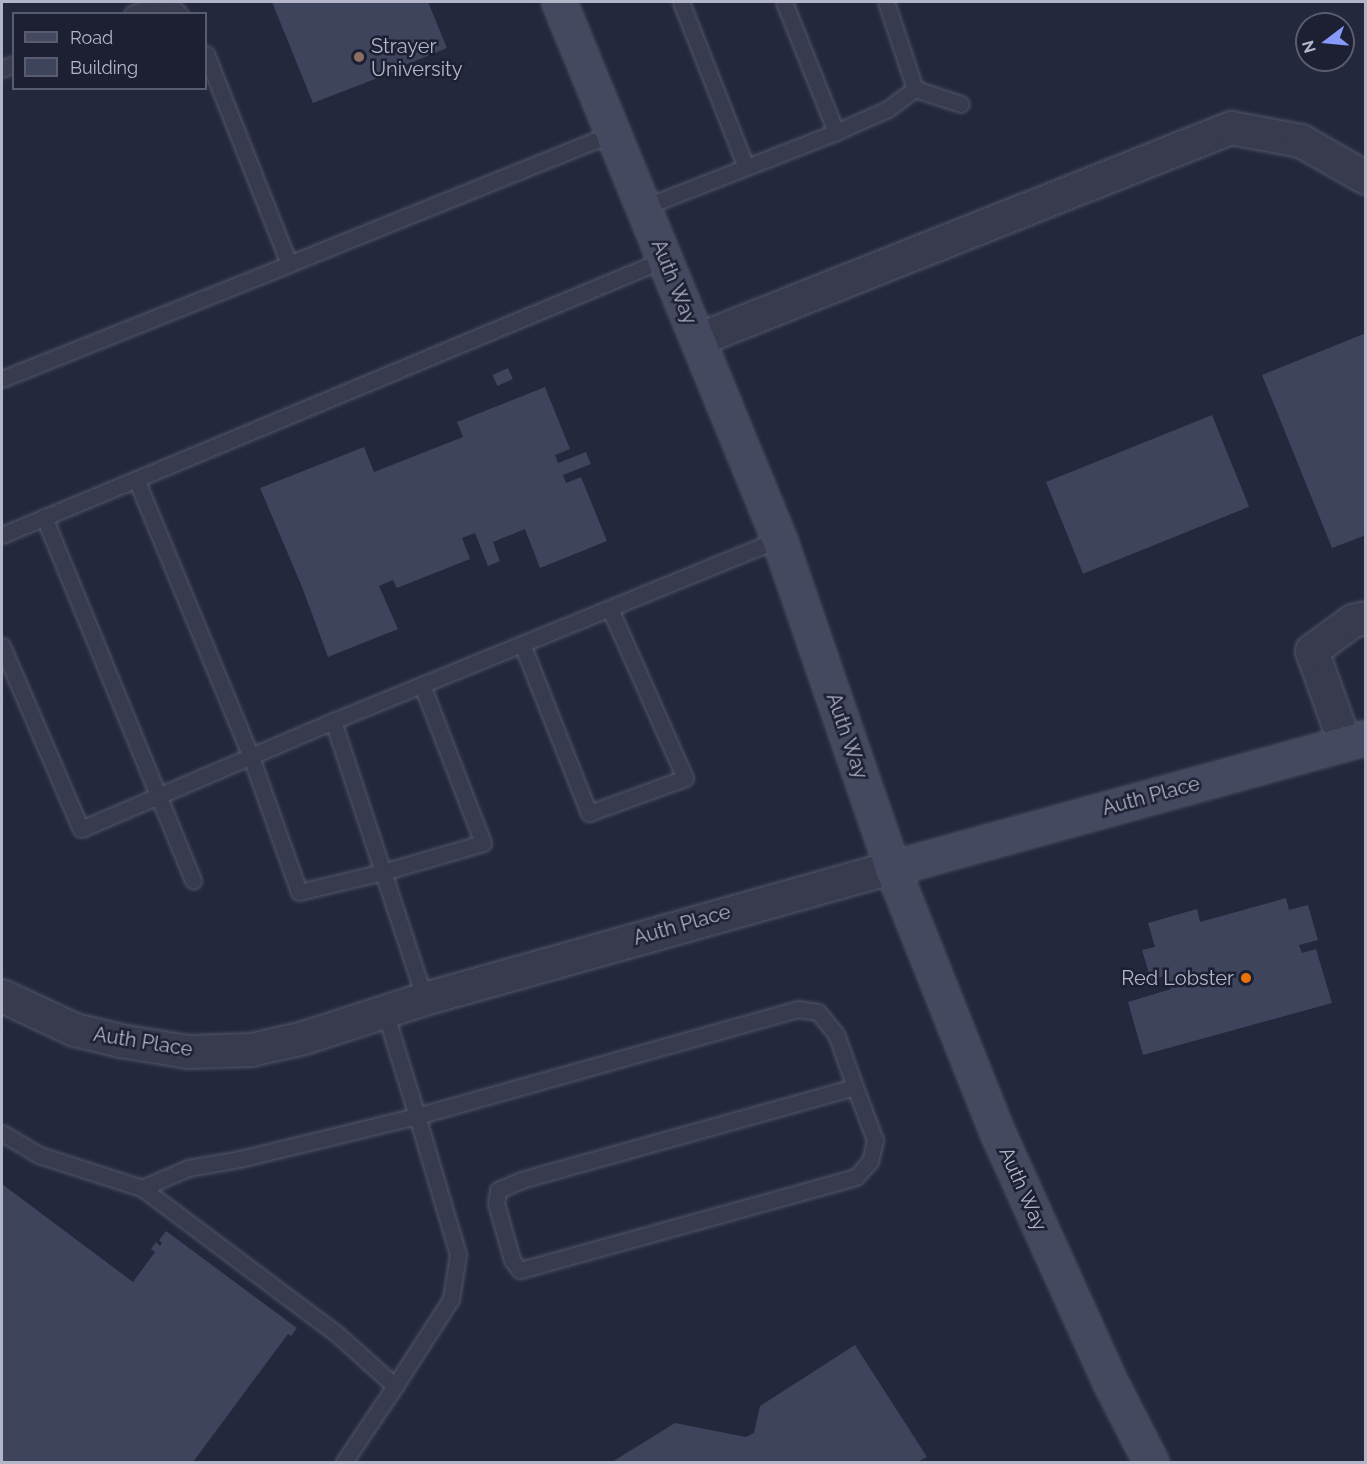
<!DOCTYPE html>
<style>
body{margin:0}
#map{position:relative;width:1367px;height:1464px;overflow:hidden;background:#23283d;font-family:Raleway,sans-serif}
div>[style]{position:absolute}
.building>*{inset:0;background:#3f445d;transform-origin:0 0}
.roads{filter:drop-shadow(0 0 2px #525668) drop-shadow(0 0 2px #525668)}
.lane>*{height:15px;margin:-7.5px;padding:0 7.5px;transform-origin:7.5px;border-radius:7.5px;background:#373b4d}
.street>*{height:32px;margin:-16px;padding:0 16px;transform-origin:16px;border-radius:16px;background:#373b4d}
.secondary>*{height:33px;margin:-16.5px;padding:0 16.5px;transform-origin:16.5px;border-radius:16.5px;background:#454960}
.dots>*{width:16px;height:16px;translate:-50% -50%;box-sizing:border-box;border:3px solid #1c2032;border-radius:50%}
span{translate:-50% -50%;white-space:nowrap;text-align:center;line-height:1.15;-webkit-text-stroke:5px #1c2032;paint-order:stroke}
.poi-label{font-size:20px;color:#b2b6c8}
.left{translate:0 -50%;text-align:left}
.right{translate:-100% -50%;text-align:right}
.street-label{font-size:20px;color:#b2b6c8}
.frame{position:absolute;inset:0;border:3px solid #b2b6c8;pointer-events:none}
.legend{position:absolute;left:12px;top:12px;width:195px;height:78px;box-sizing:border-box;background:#1c2032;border:2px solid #585c6e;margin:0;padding:8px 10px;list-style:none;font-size:18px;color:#b2b6c8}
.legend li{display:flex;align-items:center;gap:12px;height:30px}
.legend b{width:30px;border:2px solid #585c6e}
.north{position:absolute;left:1295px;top:12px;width:60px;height:60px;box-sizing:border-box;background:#1c2032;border:2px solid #585c6e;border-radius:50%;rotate:254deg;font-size:16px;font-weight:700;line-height:24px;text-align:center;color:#b2b6c8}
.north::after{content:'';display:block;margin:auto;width:21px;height:27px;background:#8799f9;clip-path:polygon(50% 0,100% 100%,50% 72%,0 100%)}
</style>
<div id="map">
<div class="building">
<i style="clip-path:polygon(272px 2px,428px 2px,447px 48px,400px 67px,401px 69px,313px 103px)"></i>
<i style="clip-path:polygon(1366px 333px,1366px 535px,1332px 548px,1262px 375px)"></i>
<i style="left:508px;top:368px;width:12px;height:17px;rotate:66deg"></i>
<i style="clip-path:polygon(545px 387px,570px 449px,555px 455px,558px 463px,586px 452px,591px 464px,563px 475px,566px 483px,581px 477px,607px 541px,540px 568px,525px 529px,493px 542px,500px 561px,488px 566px,475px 533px,462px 538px,470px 559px,397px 588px,393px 580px,379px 586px,398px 629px,328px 657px,302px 587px,260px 488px,364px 447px,374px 472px,463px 437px,457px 422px)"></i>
<i style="left:1212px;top:415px;width:99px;height:179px;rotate:68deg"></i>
<i style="clip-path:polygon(1286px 898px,1289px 910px,1308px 905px,1318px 940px,1299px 945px,1302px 953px,1316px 949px,1332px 1003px,1143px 1055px,1128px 1002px,1171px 989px,1167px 975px,1151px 980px,1142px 950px,1155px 947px,1148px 923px,1197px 909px,1200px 922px)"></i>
<i style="clip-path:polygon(2px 1184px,133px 1282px,155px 1252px,151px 1249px,156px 1242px,160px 1246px,162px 1243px,159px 1240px,166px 1231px,297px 1328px,291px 1336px,288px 1334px,193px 1462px,2px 1462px)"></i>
<i style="clip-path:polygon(855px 1345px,927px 1457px,917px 1462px,612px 1462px,675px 1423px,746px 1437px,754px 1433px,760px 1406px)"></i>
</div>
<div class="roads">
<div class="lane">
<i style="left:681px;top:2px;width:177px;rotate:68.5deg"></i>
<i style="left:132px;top:14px;width:23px;rotate:-23deg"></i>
<i style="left:153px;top:5px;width:18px;rotate:3deg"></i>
<i style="left:171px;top:6px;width:12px;rotate:42deg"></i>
<i style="left:206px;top:54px;width:226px;rotate:68.4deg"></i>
<i style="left:289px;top:264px;width:349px;rotate:-22deg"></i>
<i style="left:2px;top:69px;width:13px;rotate:-23deg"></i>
<i style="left:915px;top:89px;width:48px;rotate:18.1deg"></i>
<i style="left:836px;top:132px;width:57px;rotate:-23.9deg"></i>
<i style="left:888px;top:109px;width:34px;rotate:-37deg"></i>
<i style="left:915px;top:89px;width:92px;rotate:-108.4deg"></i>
<i style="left:644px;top:207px;width:206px;rotate:-21.3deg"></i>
<i style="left:836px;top:132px;width:140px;rotate:-111.8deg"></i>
<i style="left:2px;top:379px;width:309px;rotate:-21.8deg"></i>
<i style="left:136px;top:479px;width:301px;rotate:67.5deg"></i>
<i style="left:251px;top:757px;width:143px;rotate:70.4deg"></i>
<i style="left:299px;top:892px;width:86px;rotate:-13.4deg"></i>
<i style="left:383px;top:872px;width:104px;rotate:-16.2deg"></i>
<i style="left:483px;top:843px;width:169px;rotate:-111.1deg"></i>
<i style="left:44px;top:517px;width:393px;rotate:67.7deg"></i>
<i style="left:2px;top:535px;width:718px;rotate:-22.6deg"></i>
<i style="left:522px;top:644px;width:182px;rotate:68.4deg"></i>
<i style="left:589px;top:813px;width:102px;rotate:-20deg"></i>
<i style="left:685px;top:778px;width:185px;rotate:-113.9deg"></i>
<i style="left:2px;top:646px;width:199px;rotate:66.7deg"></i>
<i style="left:81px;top:829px;width:274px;rotate:-23.2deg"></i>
<i style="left:333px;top:721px;width:482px;rotate:-22.2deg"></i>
<i style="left:333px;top:721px;width:293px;rotate:71.7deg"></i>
<i style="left:385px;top:1012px;width:109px;rotate:72.9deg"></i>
<i style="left:417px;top:1116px;width:395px;rotate:-15.7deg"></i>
<i style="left:797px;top:1009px;width:21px;rotate:8deg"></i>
<i style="left:818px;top:1012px;width:28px;rotate:51deg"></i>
<i style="left:836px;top:1034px;width:56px;rotate:70.3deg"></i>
<i style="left:855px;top:1087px;width:57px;rotate:69.3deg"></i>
<i style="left:875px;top:1140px;width:22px;rotate:103deg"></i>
<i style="left:870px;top:1161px;width:21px;rotate:131deg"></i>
<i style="left:856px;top:1177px;width:349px;rotate:164.5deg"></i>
<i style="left:520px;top:1270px;width:13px;rotate:-129deg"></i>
<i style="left:512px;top:1260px;width:59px;rotate:-105.7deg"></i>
<i style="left:496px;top:1203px;width:13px;rotate:-81deg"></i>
<i style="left:498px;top:1190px;width:25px;rotate:-23deg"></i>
<i style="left:521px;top:1180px;width:347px;rotate:-15.6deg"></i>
<i style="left:2px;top:1133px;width:43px;rotate:30.7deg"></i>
<i style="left:39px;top:1155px;width:108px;rotate:17.8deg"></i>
<i style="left:142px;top:1188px;width:244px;rotate:36.8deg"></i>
<i style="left:337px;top:1334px;width:78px;rotate:41.9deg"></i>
<i style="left:395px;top:1386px;width:92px;rotate:123.9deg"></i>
<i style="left:142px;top:1188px;width:50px;rotate:-23.5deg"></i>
<i style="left:188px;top:1168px;width:53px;rotate:-9.8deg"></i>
<i style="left:240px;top:1159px;width:182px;rotate:-13.7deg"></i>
<i style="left:417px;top:1116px;width:144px;rotate:73.5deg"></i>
<i style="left:458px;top:1254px;width:46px;rotate:98.8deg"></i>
<i style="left:451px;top:1299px;width:103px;rotate:122.8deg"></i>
</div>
<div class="street">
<i style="left:698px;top:340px;width:574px;rotate:-21.69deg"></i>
<i style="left:1231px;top:128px;width:71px;rotate:10.5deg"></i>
<i style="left:1301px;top:141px;width:75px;rotate:29.6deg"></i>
<i style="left:1345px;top:743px;width:98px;rotate:-109.7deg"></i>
<i style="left:1312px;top:651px;width:51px;rotate:-36.2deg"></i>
<i style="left:1353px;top:621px;width:13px;rotate:-13deg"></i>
<i style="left:2px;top:996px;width:81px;rotate:25deg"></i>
<i style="left:75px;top:1030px;width:47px;rotate:13.4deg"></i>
<i style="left:121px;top:1041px;width:68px;rotate:9.3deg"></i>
<i style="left:188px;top:1052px;width:63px;rotate:-1.8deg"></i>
<i style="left:251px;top:1050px;width:54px;rotate:-12.8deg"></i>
<i style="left:304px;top:1038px;width:127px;rotate:-17.9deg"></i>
<i style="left:425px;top:999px;width:485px;rotate:-15.7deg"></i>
</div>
<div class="secondary">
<i style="left:559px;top:2px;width:580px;rotate:67.72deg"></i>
<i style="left:779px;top:539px;width:348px;rotate:71deg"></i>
<i style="left:892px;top:868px;width:286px;rotate:68.3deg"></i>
<i style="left:998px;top:1134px;width:274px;rotate:65.7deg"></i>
<i style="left:1111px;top:1384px;width:88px;rotate:62.9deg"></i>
<i style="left:892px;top:868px;width:492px;rotate:-15.4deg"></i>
</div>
</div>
<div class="dots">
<i style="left:359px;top:57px;background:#8d6e63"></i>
<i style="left:1246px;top:978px;background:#e8710a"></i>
</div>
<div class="poi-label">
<span class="left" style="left:371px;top:58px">Strayer<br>University</span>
<span class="right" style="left:1234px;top:978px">Red Lobster</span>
</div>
<div class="street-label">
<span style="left:674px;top:282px;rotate:68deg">Auth Way</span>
<span style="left:847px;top:736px;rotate:71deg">Auth Way</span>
<span style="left:1151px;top:796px;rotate:-15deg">Auth Place</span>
<span style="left:682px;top:925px;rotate:-16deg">Auth Place</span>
<span style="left:143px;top:1042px;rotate:9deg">Auth Place</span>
<span style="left:1023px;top:1189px;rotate:66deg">Auth Way</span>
</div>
<div class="frame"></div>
<ul class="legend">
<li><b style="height:8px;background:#454960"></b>Road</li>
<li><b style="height:16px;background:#3f445d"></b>Building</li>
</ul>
<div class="north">N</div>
</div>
